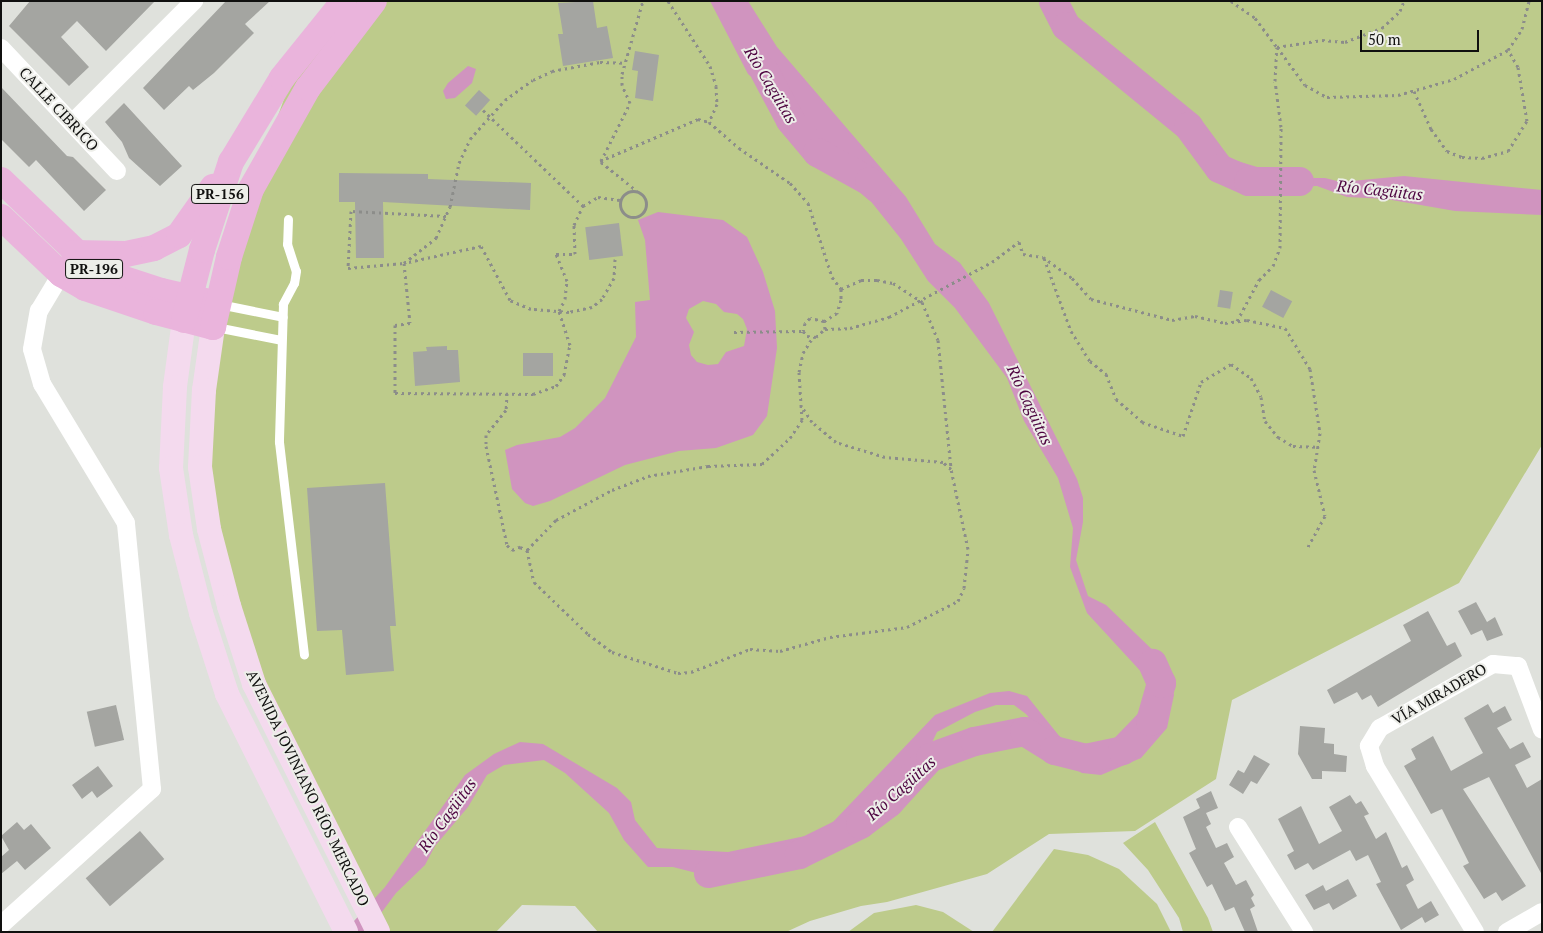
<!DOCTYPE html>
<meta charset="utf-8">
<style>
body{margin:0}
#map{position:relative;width:1543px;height:933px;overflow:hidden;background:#dfe1dc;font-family:"PT Serif",serif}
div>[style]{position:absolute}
.green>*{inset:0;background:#bdcb8b}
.water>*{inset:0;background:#d094bf}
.river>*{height:29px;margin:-14.5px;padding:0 14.5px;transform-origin:14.5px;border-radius:14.5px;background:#d094bf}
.building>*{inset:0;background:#a4a5a1;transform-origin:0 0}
.path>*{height:3px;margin-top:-1.5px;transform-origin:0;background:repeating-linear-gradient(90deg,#8c8d8a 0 2.5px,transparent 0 6.5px)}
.path>.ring{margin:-1.5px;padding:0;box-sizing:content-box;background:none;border:3px solid #8c8d8a;border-radius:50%}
.service>*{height:9px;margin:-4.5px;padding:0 4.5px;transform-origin:4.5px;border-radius:4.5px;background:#fff}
.minor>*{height:18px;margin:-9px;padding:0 9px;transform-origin:9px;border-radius:9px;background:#fff}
.secondary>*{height:24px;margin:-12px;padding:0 12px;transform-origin:12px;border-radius:12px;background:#f4daee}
.primary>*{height:26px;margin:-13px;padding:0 13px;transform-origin:13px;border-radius:13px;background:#eab4dc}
span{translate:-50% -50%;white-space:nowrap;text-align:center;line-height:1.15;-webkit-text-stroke:4px #edeee9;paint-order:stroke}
.shield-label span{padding:1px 4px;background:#edeee9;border:1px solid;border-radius:4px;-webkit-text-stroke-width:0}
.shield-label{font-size:14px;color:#10100f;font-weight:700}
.street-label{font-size:15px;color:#10100f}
.water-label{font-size:16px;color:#4d0440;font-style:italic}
.frame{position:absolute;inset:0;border:2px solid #10100f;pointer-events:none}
.scale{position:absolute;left:1360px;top:30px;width:119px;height:22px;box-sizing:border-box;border:2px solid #10100f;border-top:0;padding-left:6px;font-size:15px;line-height:18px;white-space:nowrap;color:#10100f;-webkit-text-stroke:4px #edeee9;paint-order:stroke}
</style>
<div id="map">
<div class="green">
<i style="clip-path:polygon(355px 1px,1542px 1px,1542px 445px,1459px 583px,1232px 700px,1216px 779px,1135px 831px,1049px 834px,987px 874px,887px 902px,861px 906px,810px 921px,786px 932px,598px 932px,575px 906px,522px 905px,496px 932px,389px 932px,270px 696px,210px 512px,205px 405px,269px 141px,289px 85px)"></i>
<i style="clip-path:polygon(1155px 822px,1208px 918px,1213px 932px,1183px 932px,1179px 918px,1148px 870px,1123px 843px)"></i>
<i style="clip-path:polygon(1054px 849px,1088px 855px,1119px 869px,1157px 904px,1171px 932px,992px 932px)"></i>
<i style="clip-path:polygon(916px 905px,943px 912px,974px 932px,848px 932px,874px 913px)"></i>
</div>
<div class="water">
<i style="clip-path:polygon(710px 1px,748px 1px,777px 47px,906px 197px,935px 244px,960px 263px,989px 303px,1077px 479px,1083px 498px,1083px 522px,1076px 560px,1088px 596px,1106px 605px,1164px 661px,1174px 695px,1167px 728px,1141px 758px,1101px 775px,1082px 773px,1039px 730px,1026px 714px,1014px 705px,996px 705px,975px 712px,937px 732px,917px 774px,868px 812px,838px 841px,815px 847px,797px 860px,769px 855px,751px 862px,731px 876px,716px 878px,673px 867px,648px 867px,624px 840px,609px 813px,565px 773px,544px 760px,504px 765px,487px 775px,468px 807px,435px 846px,425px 865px,396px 893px,367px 932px,344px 932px,385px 887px,465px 775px,494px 754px,520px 742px,543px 744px,617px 788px,631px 802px,635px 820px,657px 848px,728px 852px,810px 835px,833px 822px,935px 715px,990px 693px,1009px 691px,1027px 696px,1077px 758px,1095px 763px,1131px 745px,1149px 728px,1157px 703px,1145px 676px,1087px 613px,1070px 567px,1073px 528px,1058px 478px,1024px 421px,1007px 378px,955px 308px,928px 281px,901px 239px,821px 139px,748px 74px)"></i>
<i style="clip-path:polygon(468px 66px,476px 69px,472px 83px,455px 98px,446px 99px,443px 91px,448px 83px)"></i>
<i style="clip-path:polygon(1234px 160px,1294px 178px,1325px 178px,1341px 182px,1404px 176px,1542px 190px,1542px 215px,1455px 211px,1386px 199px,1347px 197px,1317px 186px,1275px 187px,1255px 179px,1222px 174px,1227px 161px)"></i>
<i style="clip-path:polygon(evenodd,658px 212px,723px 220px,747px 237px,763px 272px,775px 311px,777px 348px,767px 416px,753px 435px,716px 448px,679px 451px,625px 465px,550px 501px,533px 506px,525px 503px,512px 489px,505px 450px,517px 445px,560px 437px,575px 428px,605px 398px,636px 337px,635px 302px,650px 300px,645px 240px,638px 220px,658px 212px,703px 301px,716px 304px,724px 312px,737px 314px,743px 319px,747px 329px,744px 346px,726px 352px,718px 364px,708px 365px,697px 362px,691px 355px,689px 345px,694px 332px,686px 318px,689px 309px,703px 301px)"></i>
</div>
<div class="river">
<i style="left:1053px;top:1px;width:28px;rotate:63deg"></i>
<i style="left:1066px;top:26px;width:158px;rotate:39.3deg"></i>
<i style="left:1188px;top:126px;width:52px;rotate:53.6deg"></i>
<i style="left:1219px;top:168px;width:32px;rotate:24deg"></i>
<i style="left:1248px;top:181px;width:51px"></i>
<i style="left:764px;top:71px;width:55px;rotate:62deg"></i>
<i style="left:790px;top:120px;width:42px;rotate:49.8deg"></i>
<i style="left:817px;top:152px;width:60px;rotate:29.1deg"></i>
<i style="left:869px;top:181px;width:11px;rotate:41deg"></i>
<i style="left:708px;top:873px;width:93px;rotate:-11.8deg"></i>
<i style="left:799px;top:854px;width:68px;rotate:-26.2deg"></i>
<i style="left:860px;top:824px;width:36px;rotate:-37deg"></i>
<i style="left:889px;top:802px;width:61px;rotate:-47.7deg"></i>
<i style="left:930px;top:757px;width:47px;rotate:-20deg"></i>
<i style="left:974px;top:741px;width:51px;rotate:-11.3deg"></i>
<i style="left:1024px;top:731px;width:36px;rotate:32deg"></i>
<i style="left:1054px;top:750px;width:32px;rotate:14deg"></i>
<i style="left:1085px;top:758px;width:38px;rotate:-12deg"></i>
<i style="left:1122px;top:750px;width:40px;rotate:-46deg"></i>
<i style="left:1150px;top:721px;width:40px;rotate:-74deg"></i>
<i style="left:1161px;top:683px;width:22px;rotate:-114deg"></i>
</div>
<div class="building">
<i style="clip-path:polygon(30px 1px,155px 1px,106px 51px,77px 21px,61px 37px,89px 67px,69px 86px,9px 26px)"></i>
<i style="clip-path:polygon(226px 1px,270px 1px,245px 24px,254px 33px,214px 73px,193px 90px,189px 86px,164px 110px,143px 88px)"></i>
<i style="clip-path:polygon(593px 1px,597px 28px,607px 26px,613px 58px,563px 66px,558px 34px,563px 34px,558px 3px)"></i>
<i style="clip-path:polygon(635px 51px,659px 55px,653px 101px,635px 98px,638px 71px,632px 70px)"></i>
<i style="clip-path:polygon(1px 87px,67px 156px,73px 157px,106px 190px,84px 211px,36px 160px,29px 167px,1px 139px)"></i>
<i style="left:479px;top:90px;width:15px;height:21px;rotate:42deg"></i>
<i style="clip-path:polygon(124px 103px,182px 166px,160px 186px,129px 158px,122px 142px,105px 122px)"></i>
<i style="clip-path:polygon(339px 173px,428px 174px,428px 179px,531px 183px,530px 210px,383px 202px,384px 258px,356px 258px,355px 202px,339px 202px)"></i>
<i style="left:619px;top:223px;width:33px;height:34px;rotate:83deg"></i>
<i style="left:1220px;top:290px;width:13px;height:17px;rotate:9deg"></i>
<i style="left:1271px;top:290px;width:24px;height:19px;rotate:28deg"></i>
<i style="clip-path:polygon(447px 346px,447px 350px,458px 350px,460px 382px,415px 386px,413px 352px,427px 351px,426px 347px)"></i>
<i style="left:553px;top:353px;width:23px;height:30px;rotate:90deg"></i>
<i style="clip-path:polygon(385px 483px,396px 626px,390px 626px,394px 671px,346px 675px,342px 630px,317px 631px,307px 488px)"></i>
<i style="clip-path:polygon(1476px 602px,1487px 622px,1495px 617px,1503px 635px,1487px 641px,1482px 630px,1471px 635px,1458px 611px)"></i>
<i style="clip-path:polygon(1428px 611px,1447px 646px,1455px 642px,1462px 656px,1378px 707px,1371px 695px,1362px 700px,1357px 692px,1334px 704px,1327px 690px,1411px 641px,1403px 625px)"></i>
<i style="clip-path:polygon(1488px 704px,1493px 713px,1505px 706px,1512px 720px,1497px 728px,1510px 749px,1523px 742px,1531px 757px,1515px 765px,1527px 788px,1542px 779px,1542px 875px,1489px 777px,1463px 789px,1526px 886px,1502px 901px,1496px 892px,1484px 899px,1463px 866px,1469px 863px,1442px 809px,1431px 814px,1404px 766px,1416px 759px,1411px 749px,1433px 736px,1451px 771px,1483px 753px,1464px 718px)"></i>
<i style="left:116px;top:705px;width:36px;height:30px;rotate:77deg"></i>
<i style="clip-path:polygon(1300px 726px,1325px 728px,1324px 743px,1334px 744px,1334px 754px,1347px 756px,1346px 772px,1322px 771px,1322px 779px,1312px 779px,1298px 754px)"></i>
<i style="clip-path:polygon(1254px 755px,1270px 764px,1257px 784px,1251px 781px,1243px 794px,1229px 785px,1238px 770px,1244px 773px)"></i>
<i style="clip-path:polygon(98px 766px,113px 786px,97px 798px,92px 791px,82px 799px,72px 785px)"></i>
<i style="clip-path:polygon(1211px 791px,1218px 808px,1206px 813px,1211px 824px,1206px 827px,1216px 848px,1227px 843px,1234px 857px,1224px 863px,1236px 885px,1246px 880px,1254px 895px,1251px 898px,1255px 906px,1250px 909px,1258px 932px,1245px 932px,1234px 907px,1225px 911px,1212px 884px,1207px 887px,1189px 853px,1196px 849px,1183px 817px,1200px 808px,1196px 799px)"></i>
<i style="clip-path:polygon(1350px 795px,1356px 804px,1361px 801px,1369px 814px,1364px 816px,1376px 839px,1386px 832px,1402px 868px,1407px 865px,1414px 880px,1406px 885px,1418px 909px,1431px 901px,1439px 915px,1425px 923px,1422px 917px,1401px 930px,1376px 884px,1381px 882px,1368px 855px,1356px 861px,1350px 850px,1313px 870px,1308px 863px,1295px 870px,1287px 855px,1294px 851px,1278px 819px,1301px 806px,1319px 844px,1342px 831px,1329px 807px)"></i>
<i style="clip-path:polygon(17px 822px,24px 830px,31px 824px,51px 848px,25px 870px,17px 861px,1px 874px,1px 857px,9px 850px,1px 836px)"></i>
<i style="left:140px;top:831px;width:37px;height:72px;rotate:49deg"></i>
<i style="clip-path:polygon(1348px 879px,1357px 896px,1333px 910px,1329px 903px,1314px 910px,1305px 895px,1323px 885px,1326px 891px)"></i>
</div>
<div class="path">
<i style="left:668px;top:1px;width:77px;rotate:57.1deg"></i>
<i style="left:710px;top:66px;width:21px;rotate:73deg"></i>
<i style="left:716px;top:86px;width:18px;rotate:87deg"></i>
<i style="left:717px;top:104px;width:20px;rotate:114deg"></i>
<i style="left:1231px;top:1px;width:29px;rotate:35deg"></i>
<i style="left:1255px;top:18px;width:36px;rotate:53deg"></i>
<i style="left:1277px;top:47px;width:46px;rotate:-8.8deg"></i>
<i style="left:1322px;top:40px;width:23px;rotate:5deg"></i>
<i style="left:1345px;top:42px;width:40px;rotate:-21deg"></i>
<i style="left:1382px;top:28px;width:25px;rotate:-43deg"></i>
<i style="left:1400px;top:11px;width:11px;rotate:-68deg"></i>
<i style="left:1414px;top:91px;width:42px;rotate:65.9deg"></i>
<i style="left:1431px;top:129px;width:27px;rotate:54deg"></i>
<i style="left:1447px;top:151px;width:16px;rotate:22deg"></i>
<i style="left:1462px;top:157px;width:20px;rotate:3deg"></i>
<i style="left:1482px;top:158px;width:27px;rotate:-15deg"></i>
<i style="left:1508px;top:151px;width:36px;rotate:-58deg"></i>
<i style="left:1527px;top:121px;width:55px;rotate:-99.5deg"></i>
<i style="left:1518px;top:67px;width:20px;rotate:-120deg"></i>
<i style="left:483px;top:110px;width:139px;rotate:43.8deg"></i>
<i style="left:583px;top:206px;width:17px;rotate:-31deg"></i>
<i style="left:598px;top:197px;width:22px;rotate:8deg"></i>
<i style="left:600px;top:161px;width:107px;rotate:-23.2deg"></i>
<i style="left:698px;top:119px;width:11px;rotate:15deg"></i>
<i style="left:709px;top:122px;width:40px;rotate:41deg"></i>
<i style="left:739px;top:148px;width:62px;rotate:34.5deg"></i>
<i style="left:790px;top:183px;width:27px;rotate:48deg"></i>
<i style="left:808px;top:203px;width:78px;rotate:72deg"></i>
<i style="left:832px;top:277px;width:15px;rotate:53deg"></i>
<i style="left:841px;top:289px;width:11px;rotate:90deg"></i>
<i style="left:841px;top:300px;width:14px;rotate:107deg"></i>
<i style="left:837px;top:313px;width:15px;rotate:148deg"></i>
<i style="left:824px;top:321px;width:14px;rotate:-168deg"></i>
<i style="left:810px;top:318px;width:7px;rotate:135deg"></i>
<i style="left:805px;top:323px;width:8px;rotate:104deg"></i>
<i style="left:803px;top:331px;width:6px;rotate:51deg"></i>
<i style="left:807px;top:336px;width:9px;rotate:6deg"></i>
<i style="left:816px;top:337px;width:12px;rotate:-42deg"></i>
<i style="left:825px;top:329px;width:8px;rotate:-97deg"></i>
<i style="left:601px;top:161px;width:65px;rotate:-63.4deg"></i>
<i style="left:630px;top:103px;width:20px;rotate:-114deg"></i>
<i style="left:622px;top:85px;width:11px;rotate:-90deg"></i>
<i style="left:622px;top:74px;width:76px;rotate:-74deg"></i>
<i style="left:601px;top:162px;width:46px;rotate:38.9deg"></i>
<i class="ring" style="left:620px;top:191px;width:23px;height:23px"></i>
<i style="left:446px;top:216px;width:95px;rotate:-177deg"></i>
<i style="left:351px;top:211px;width:57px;rotate:93deg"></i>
<i style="left:348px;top:268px;width:56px;rotate:-5.1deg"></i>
<i style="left:404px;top:263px;width:60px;rotate:84.3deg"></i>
<i style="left:410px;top:323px;width:15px;rotate:172deg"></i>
<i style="left:395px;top:325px;width:68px;rotate:90deg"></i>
<i style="left:395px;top:393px;width:138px;rotate:0.4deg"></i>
<i style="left:533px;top:394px;width:24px;rotate:-19deg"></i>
<i style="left:556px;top:386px;width:14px;rotate:-54deg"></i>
<i style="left:564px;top:375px;width:31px;rotate:-79deg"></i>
<i style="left:570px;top:345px;width:36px;rotate:-108deg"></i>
<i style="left:559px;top:311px;width:13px;rotate:-63deg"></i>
<i style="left:565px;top:299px;width:18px;rotate:-84deg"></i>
<i style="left:567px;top:281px;width:29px;rotate:-112deg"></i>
<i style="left:556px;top:254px;width:19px"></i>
<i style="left:575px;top:254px;width:29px;rotate:-92deg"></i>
<i style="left:574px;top:225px;width:21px;rotate:-65deg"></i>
<i style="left:1044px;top:258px;width:78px;rotate:69.7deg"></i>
<i style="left:1071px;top:331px;width:36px;rotate:58deg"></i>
<i style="left:1090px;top:361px;width:21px;rotate:39deg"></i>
<i style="left:1106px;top:374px;width:27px;rotate:68deg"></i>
<i style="left:1116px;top:399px;width:35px;rotate:41deg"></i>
<i style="left:1142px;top:422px;width:43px;rotate:18.9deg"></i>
<i style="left:1183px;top:436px;width:57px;rotate:-71.6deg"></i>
<i style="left:1201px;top:382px;width:35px;rotate:-31deg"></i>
<i style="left:1231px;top:364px;width:24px;rotate:35deg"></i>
<i style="left:1251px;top:378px;width:21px;rotate:62deg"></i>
<i style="left:1261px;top:397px;width:24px;rotate:81deg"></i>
<i style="left:1265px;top:421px;width:21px;rotate:51deg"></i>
<i style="left:1278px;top:437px;width:17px;rotate:31deg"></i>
<i style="left:1293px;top:446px;width:24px;rotate:2deg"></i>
<i style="left:615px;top:259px;width:19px;rotate:93deg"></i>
<i style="left:614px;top:278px;width:24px;rotate:120deg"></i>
<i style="left:602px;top:299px;width:13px;rotate:141deg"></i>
<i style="left:592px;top:307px;width:24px;rotate:168deg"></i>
<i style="left:569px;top:312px;width:38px;rotate:-175deg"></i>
<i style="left:531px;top:309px;width:23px;rotate:-157deg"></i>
<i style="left:510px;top:300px;width:61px;rotate:-118.2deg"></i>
<i style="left:481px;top:246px;width:79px;rotate:167.6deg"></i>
<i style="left:404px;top:263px;width:41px;rotate:-38deg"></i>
<i style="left:436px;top:238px;width:34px;rotate:-66deg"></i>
<i style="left:450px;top:207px;width:45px;rotate:-78.4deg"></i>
<i style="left:459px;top:163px;width:26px;rotate:-65deg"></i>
<i style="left:470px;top:139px;width:52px;rotate:-48.1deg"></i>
<i style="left:505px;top:100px;width:34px;rotate:-36deg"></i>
<i style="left:533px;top:80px;width:21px;rotate:-25deg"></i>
<i style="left:552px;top:71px;width:49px;rotate:-10.6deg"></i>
<i style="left:600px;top:62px;width:24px;rotate:2deg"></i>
<i style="left:841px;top:289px;width:22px;rotate:-24deg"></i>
<i style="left:861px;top:280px;width:16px"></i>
<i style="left:877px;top:280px;width:16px;rotate:11deg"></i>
<i style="left:893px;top:283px;width:35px;rotate:33deg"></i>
<i style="left:922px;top:302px;width:41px;rotate:67.2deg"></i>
<i style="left:938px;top:340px;width:130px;rotate:84.2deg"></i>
<i style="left:1237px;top:321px;width:47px;rotate:-61.8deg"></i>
<i style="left:1259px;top:280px;width:20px;rotate:-45deg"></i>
<i style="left:1273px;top:266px;width:19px;rotate:-69deg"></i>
<i style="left:1280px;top:248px;width:121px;rotate:-89.5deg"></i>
<i style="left:1281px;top:127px;width:46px;rotate:-97.4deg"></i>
<i style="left:1275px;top:81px;width:34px;rotate:-87deg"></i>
<i style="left:1277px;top:47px;width:47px;rotate:53.6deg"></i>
<i style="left:1305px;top:85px;width:25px;rotate:29deg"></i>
<i style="left:1327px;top:97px;width:71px;rotate:-1.6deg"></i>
<i style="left:1398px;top:95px;width:58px;rotate:-15.9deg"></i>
<i style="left:1454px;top:79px;width:61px;rotate:-28.2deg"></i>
<i style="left:1508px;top:50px;width:25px;rotate:-56deg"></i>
<i style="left:1522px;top:29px;width:29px;rotate:-76deg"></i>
<i style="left:825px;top:329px;width:25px;rotate:-2deg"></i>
<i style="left:850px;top:328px;width:41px;rotate:-15.8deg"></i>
<i style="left:889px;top:317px;width:117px;rotate:-28.1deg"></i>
<i style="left:992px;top:262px;width:34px;rotate:-37deg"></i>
<i style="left:1019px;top:242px;width:13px;rotate:72deg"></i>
<i style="left:1023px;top:254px;width:20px;rotate:9deg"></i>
<i style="left:1043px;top:257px;width:36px;rotate:36deg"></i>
<i style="left:1072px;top:278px;width:28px;rotate:48deg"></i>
<i style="left:1091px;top:299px;width:84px;rotate:14.5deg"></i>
<i style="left:1172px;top:320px;width:23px;rotate:-10deg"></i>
<i style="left:1195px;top:316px;width:31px;rotate:13deg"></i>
<i style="left:1225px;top:323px;width:22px;rotate:-8deg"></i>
<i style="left:1247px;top:320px;width:39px;rotate:12deg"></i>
<i style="left:1285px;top:328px;width:48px;rotate:58.6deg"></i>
<i style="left:1310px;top:369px;width:65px;rotate:81.1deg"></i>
<i style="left:1320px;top:433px;width:37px;rotate:99deg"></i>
<i style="left:1314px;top:470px;width:47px;rotate:76.6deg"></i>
<i style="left:1325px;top:516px;width:37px;rotate:119deg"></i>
<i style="left:734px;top:332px;width:69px;rotate:-0.8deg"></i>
<i style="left:507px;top:393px;width:17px;rotate:93deg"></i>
<i style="left:506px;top:410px;width:32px;rotate:129deg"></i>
<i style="left:486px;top:435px;width:11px;rotate:90deg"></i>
<i style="left:486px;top:446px;width:101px;rotate:78deg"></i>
<i style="left:507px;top:545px;width:7px;rotate:45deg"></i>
<i style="left:512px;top:550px;width:9px;rotate:-21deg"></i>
<i style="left:520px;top:547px;width:8px;rotate:23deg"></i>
<i style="left:527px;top:550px;width:42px;rotate:-46deg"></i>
<i style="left:556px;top:520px;width:64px;rotate:-28.2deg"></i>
<i style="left:612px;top:490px;width:39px;rotate:-21deg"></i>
<i style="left:648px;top:476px;width:61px;rotate:-9.5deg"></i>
<i style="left:708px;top:466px;width:54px;rotate:-2.1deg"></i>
<i style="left:762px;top:464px;width:38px;rotate:-43deg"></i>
<i style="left:790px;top:438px;width:22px;rotate:-56deg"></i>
<i style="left:802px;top:420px;width:48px;rotate:-93.6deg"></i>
<i style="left:799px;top:372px;width:19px;rotate:-78deg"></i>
<i style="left:803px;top:353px;width:19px;rotate:-58deg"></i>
<i style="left:527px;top:550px;width:33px;rotate:78deg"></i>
<i style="left:534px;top:582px;width:75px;rotate:43.9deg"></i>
<i style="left:588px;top:634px;width:30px;rotate:37deg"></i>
<i style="left:612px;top:652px;width:69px;rotate:17.7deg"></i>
<i style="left:678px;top:673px;width:13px;rotate:-4deg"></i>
<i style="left:691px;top:672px;width:63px;rotate:-21.3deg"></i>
<i style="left:750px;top:649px;width:30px;rotate:4deg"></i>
<i style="left:780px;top:651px;width:52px;rotate:-15.6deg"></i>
<i style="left:830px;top:637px;width:78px;rotate:-7.4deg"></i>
<i style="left:907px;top:627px;width:57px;rotate:-27deg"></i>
<i style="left:958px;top:601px;width:14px;rotate:-65deg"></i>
<i style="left:964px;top:588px;width:39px;rotate:-84deg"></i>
<i style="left:968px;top:549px;width:82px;rotate:-102deg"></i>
<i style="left:951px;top:469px;width:11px;rotate:-139deg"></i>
<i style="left:943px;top:462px;width:58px;rotate:-175.1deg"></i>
<i style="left:885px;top:457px;width:51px;rotate:-163deg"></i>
<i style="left:836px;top:442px;width:31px;rotate:-140deg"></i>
<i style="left:812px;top:422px;width:20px;rotate:-123deg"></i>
</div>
<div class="service">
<i style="left:288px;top:219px;width:25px;rotate:92deg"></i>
<i style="left:287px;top:244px;width:28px;rotate:72deg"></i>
<i style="left:296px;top:271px;width:12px;rotate:99deg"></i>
<i style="left:294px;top:283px;width:24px;rotate:118deg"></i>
<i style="left:283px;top:304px;width:138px;rotate:91.7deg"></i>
<i style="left:279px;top:442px;width:214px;rotate:83.3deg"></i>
<i style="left:219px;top:304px;width:65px;rotate:11.5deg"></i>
<i style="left:216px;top:327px;width:66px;rotate:11.3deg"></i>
</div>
<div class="minor">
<i style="left:1px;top:48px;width:169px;rotate:46.7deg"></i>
<i style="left:72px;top:123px;width:173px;rotate:-45deg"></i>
<i style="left:1238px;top:827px;width:124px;rotate:57.8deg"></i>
<i style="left:1px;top:925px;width:203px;rotate:-42deg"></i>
<i style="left:152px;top:789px;width:267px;rotate:-95.6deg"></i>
<i style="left:126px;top:523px;width:162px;rotate:-121.1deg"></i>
<i style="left:42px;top:384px;width:36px;rotate:-106deg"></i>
<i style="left:32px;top:349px;width:39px;rotate:-80deg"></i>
<i style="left:39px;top:311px;width:52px;rotate:-59deg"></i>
<i style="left:1475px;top:932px;width:194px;rotate:-121.1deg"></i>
<i style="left:1375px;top:766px;width:21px;rotate:-107deg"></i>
<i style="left:1369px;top:746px;width:21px;rotate:-59deg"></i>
<i style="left:1380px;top:728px;width:130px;rotate:-29.5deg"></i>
<i style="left:1493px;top:664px;width:25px;rotate:5deg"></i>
<i style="left:1518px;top:666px;width:68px;rotate:69.4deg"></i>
<i style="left:1507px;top:932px;width:40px;rotate:-29.7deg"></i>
</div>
<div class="secondary">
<i style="left:184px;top:320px;width:68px;rotate:97.7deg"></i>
<i style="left:175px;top:387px;width:81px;rotate:92.8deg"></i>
<i style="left:171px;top:468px;width:68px;rotate:81.5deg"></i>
<i style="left:181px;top:535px;width:81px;rotate:75.6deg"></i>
<i style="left:201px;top:613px;width:85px;rotate:72.2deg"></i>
<i style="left:227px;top:694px;width:266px;rotate:63.4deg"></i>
<i style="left:213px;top:327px;width:64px;rotate:98.1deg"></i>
<i style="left:204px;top:390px;width:77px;rotate:93deg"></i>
<i style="left:200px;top:467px;width:63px;rotate:81.7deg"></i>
<i style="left:209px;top:529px;width:80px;rotate:75.4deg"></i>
<i style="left:229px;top:606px;width:82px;rotate:72.2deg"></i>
<i style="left:254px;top:684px;width:277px;rotate:63.4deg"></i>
</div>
<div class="primary">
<i style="left:1px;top:180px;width:129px;rotate:43.7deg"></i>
<i style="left:94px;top:269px;width:71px;rotate:18.2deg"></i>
<i style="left:161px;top:291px;width:45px;rotate:12.8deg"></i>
<i style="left:1px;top:217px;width:83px;rotate:43.5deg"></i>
<i style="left:61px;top:274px;width:28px;rotate:30deg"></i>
<i style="left:85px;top:288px;width:75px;rotate:18.7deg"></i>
<i style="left:156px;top:312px;width:59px;rotate:14.7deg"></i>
<i style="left:213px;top:327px;width:72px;rotate:-77.1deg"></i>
<i style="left:229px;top:257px;width:71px;rotate:-72.1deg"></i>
<i style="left:251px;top:189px;width:116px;rotate:-60.6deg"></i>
<i style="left:308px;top:88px;width:109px;rotate:-52.8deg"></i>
<i style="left:74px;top:253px;width:52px;rotate:1.1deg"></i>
<i style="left:126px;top:254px;width:29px;rotate:-12deg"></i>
<i style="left:154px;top:248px;width:28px;rotate:-27deg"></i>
<i style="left:179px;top:235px;width:59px;rotate:-54.7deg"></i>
<i style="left:184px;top:320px;width:72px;rotate:-75.6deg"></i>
<i style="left:202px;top:250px;width:93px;rotate:-71.8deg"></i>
<i style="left:231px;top:162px;width:98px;rotate:-58.7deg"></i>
<i style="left:282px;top:78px;width:99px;rotate:-51.2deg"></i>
</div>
<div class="shield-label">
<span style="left:220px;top:194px">PR-156</span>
<span style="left:94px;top:269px">PR-196</span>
</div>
<div class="street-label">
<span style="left:59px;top:109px;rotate:47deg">CALLE CIBRICO</span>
<span style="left:1439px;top:694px;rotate:-30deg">VÍA MIRADERO</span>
<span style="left:308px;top:788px;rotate:64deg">AVENIDA JOVINIANO RÍOS MERCADO</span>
</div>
<div class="water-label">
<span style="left:771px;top:85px;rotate:59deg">Río Cagüitas</span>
<span style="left:1380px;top:190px;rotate:6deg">Río Cagüitas</span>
<span style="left:1030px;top:405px;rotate:65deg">Río Cagüitas</span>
<span style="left:901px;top:788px;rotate:-42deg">Río Cagüitas</span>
<span style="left:447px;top:815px;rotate:-54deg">Río Cagüitas</span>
</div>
<div class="frame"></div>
<div class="scale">50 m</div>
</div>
